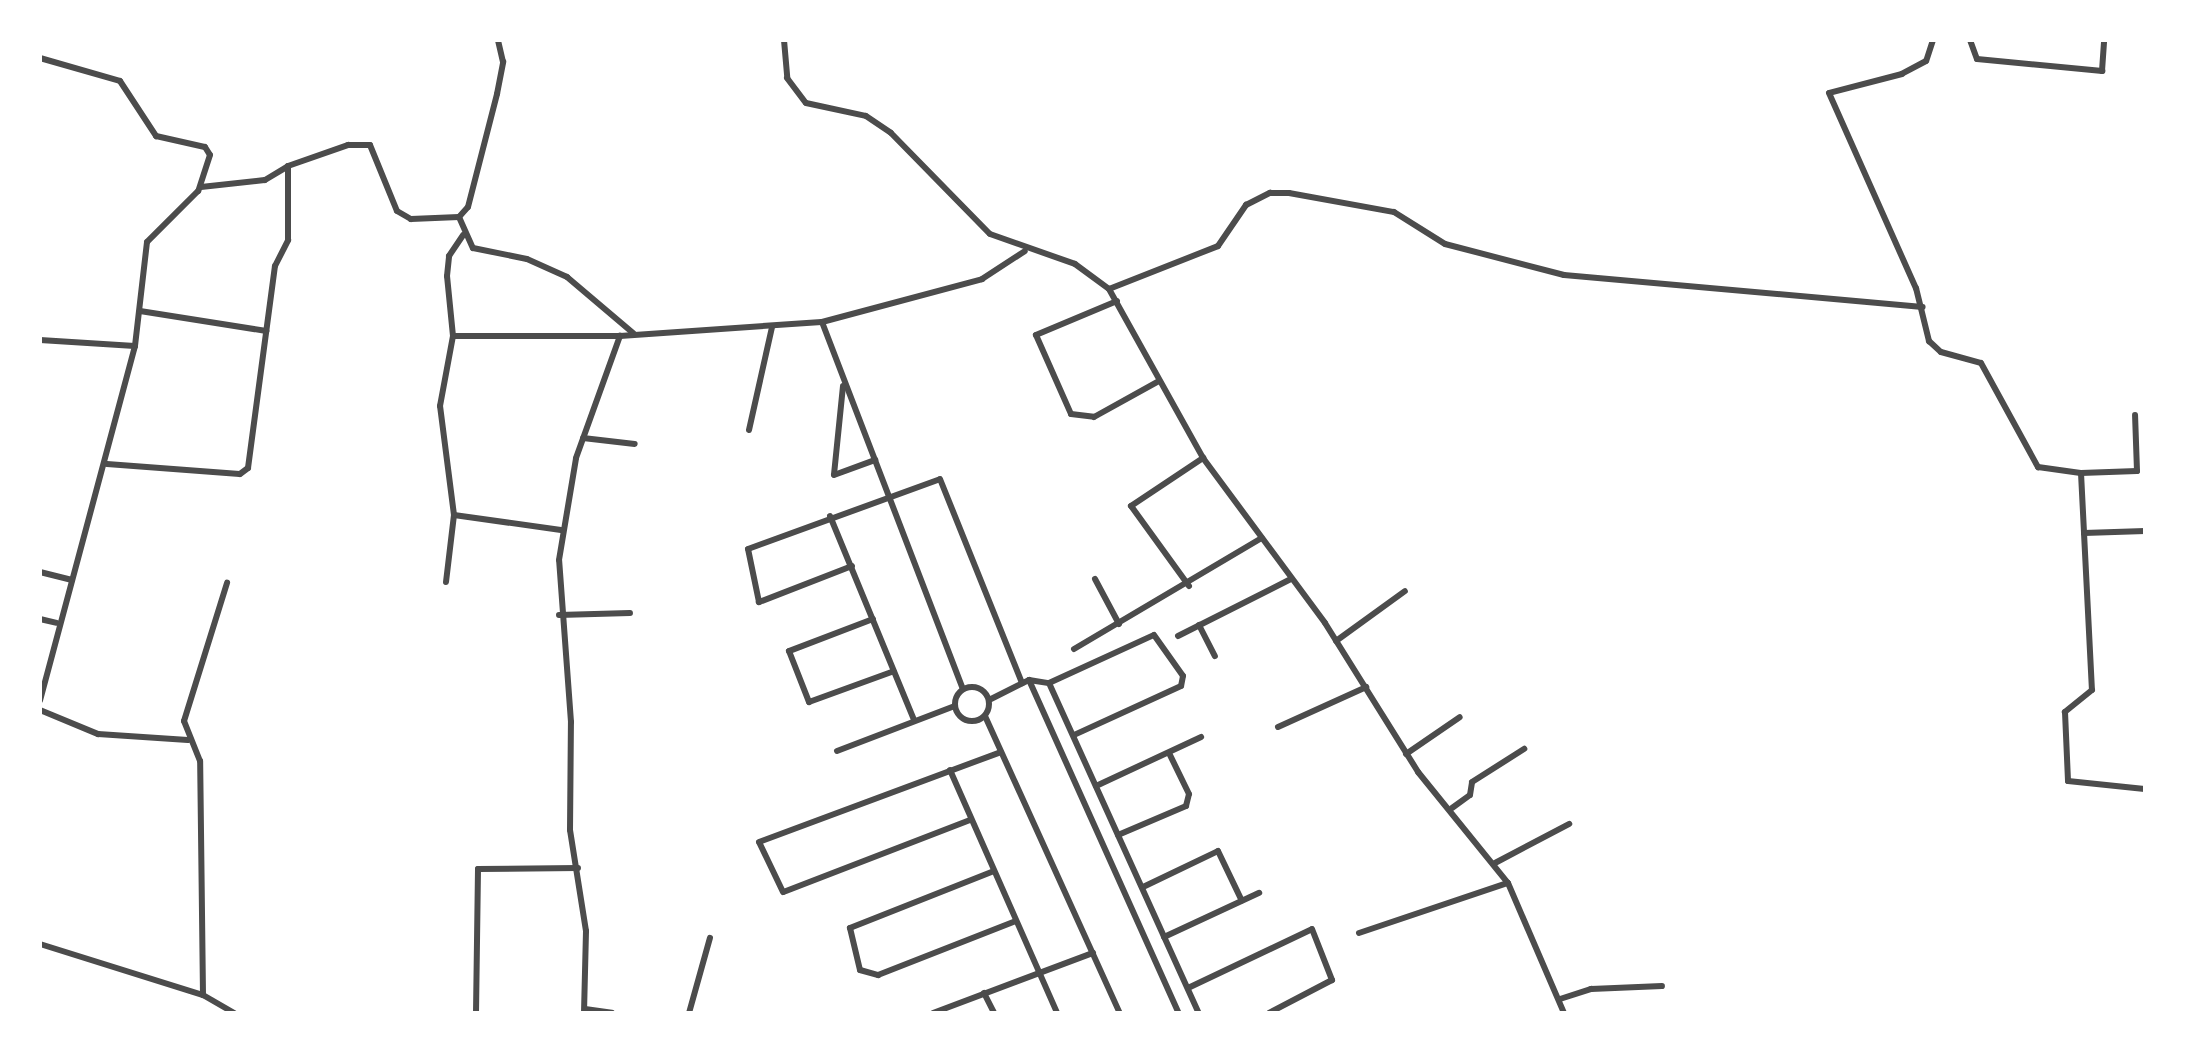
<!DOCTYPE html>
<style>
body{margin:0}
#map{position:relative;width:2185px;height:1053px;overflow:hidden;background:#fff;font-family:"Noto Sans",sans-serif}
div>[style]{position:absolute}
.minor>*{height:6px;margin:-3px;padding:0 3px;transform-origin:3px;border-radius:3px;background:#4c4c4c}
.minor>.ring{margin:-3px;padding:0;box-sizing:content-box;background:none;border:6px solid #4c4c4c;border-radius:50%}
span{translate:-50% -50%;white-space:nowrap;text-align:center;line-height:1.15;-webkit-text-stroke:6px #fff;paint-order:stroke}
.frame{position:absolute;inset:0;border:42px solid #fff;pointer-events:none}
</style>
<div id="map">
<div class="minor">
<i style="left:784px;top:40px;width:38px;rotate:85deg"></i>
<i style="left:787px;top:78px;width:31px;rotate:53deg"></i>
<i style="left:806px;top:103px;width:61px;rotate:12.2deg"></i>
<i style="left:866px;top:116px;width:30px;rotate:34deg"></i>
<i style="left:891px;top:133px;width:141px;rotate:45.6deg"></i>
<i style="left:990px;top:234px;width:90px;rotate:19.4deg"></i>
<i style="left:1075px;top:264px;width:42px;rotate:36.3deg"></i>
<i style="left:1109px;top:289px;width:193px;rotate:60.9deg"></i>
<i style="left:1203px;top:458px;width:205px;rotate:53.5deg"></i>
<i style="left:1325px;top:623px;width:176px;rotate:58deg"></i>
<i style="left:1418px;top:772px;width:143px;rotate:51deg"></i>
<i style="left:1508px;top:883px;width:142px;rotate:66.7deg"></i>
<i style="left:1933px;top:40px;width:22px;rotate:108deg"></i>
<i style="left:1926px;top:61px;width:27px;rotate:152deg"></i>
<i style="left:1902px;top:74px;width:75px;rotate:165.4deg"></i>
<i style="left:1829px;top:93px;width:214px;rotate:66deg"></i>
<i style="left:1916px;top:288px;width:55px;rotate:76.2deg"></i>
<i style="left:1929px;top:341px;width:16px;rotate:43deg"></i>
<i style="left:1941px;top:352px;width:41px;rotate:15.4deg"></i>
<i style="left:1981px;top:363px;width:119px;rotate:61.3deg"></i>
<i style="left:2038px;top:467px;width:43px;rotate:7.9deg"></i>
<i style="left:2081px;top:473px;width:60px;rotate:87.1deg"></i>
<i style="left:2084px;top:533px;width:61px;rotate:-1.9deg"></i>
<i style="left:1970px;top:40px;width:20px;rotate:70deg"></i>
<i style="left:1977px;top:59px;width:126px;rotate:5.5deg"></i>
<i style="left:2102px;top:71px;width:31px;rotate:-86deg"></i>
<i style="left:40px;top:58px;width:83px;rotate:16deg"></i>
<i style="left:120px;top:81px;width:66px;rotate:56.8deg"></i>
<i style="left:156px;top:136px;width:50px;rotate:12.7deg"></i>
<i style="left:205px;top:147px;width:9px;rotate:58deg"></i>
<i style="left:210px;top:155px;width:38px;rotate:108deg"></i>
<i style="left:198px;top:191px;width:72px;rotate:135deg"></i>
<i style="left:147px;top:242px;width:105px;rotate:96.6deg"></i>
<i style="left:135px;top:346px;width:367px;rotate:105deg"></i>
<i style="left:201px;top:187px;width:64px;rotate:-6.2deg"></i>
<i style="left:265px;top:180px;width:27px;rotate:-31deg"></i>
<i style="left:459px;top:217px;width:34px;rotate:66deg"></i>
<i style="left:473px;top:248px;width:55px;rotate:11.5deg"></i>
<i style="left:527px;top:259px;width:44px;rotate:24.2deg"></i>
<i style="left:567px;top:277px;width:87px;rotate:40.3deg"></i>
<i style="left:1109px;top:289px;width:117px;rotate:-21.5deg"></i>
<i style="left:1218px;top:246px;width:50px;rotate:-55.7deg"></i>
<i style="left:1246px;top:205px;width:27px;rotate:-27deg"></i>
<i style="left:1270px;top:193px;width:19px"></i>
<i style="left:1289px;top:193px;width:107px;rotate:10.3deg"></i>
<i style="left:1394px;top:212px;width:60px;rotate:32.1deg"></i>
<i style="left:1445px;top:244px;width:123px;rotate:14.6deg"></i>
<i style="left:1564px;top:275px;width:360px;rotate:5.1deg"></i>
<i style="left:1117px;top:301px;width:88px;rotate:157.2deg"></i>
<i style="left:1036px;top:335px;width:86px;rotate:66.1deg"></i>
<i style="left:1071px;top:414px;width:23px;rotate:7deg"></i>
<i style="left:1094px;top:417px;width:74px;rotate:-29deg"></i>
<i style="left:140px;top:311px;width:128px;rotate:9deg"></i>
<i style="left:822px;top:322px;width:393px;rotate:69deg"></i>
<i style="left:453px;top:336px;width:167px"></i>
<i style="left:40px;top:340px;width:95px;rotate:3.6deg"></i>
<i style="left:843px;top:386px;width:89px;rotate:95.8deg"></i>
<i style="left:834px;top:475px;width:44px;rotate:-20.1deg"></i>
<i style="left:749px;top:430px;width:106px;rotate:-77.4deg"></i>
<i style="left:583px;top:438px;width:52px;rotate:6.6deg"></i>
<i style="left:107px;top:464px;width:133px;rotate:4.3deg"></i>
<i style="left:240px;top:474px;width:10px;rotate:-37deg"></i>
<i style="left:248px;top:468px;width:204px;rotate:-82.4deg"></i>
<i style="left:275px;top:266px;width:29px;rotate:-63deg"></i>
<i style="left:288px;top:240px;width:74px;rotate:-90deg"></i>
<i style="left:288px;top:166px;width:64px;rotate:-19.3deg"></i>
<i style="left:348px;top:145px;width:22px"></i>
<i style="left:370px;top:145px;width:71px;rotate:67.8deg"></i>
<i style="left:397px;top:211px;width:16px;rotate:30deg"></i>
<i style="left:411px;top:219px;width:48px;rotate:-2.4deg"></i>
<i style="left:459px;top:217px;width:13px;rotate:-48deg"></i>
<i style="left:468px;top:207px;width:117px;rotate:-75.6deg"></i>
<i style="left:497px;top:94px;width:33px;rotate:-79deg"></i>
<i style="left:503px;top:62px;width:23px;rotate:-103deg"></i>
<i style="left:2081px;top:473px;width:56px;rotate:-2deg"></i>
<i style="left:2137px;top:471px;width:56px;rotate:-92deg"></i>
<i style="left:454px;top:515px;width:108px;rotate:8deg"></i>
<i style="left:830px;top:516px;width:221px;rotate:67.6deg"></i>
<i style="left:2084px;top:533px;width:157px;rotate:87.1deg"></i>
<i style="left:2092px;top:690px;width:35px;rotate:141deg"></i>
<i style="left:2065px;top:712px;width:69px;rotate:87.5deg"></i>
<i style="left:2068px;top:781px;width:77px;rotate:5.9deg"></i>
<i style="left:852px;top:566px;width:100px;rotate:158.8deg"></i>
<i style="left:759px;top:602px;width:54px;rotate:-101.7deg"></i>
<i style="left:748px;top:549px;width:204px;rotate:-20deg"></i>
<i style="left:940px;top:479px;width:220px;rotate:68.1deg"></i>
<i style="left:40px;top:572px;width:33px;rotate:14deg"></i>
<i style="left:1095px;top:579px;width:51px;rotate:61.9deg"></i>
<i style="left:446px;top:582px;width:67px;rotate:-83.2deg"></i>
<i style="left:454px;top:515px;width:110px;rotate:-97.3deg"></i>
<i style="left:440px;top:406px;width:71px;rotate:-79.5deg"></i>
<i style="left:453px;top:336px;width:60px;rotate:-95.7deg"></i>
<i style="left:447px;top:276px;width:20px;rotate:-84deg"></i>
<i style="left:449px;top:256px;width:25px;rotate:-56deg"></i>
<i style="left:1189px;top:586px;width:99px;rotate:-125.9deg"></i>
<i style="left:1131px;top:506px;width:87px;rotate:-33.7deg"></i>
<i style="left:559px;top:615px;width:71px;rotate:-1.6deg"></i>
<i style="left:40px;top:619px;width:17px;rotate:13deg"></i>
<i style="left:873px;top:619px;width:90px;rotate:159.1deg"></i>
<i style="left:789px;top:651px;width:55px;rotate:68.6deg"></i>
<i style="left:809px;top:702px;width:90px;rotate:-20deg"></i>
<i style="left:1199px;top:625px;width:35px;rotate:63deg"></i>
<i style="left:1178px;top:636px;width:127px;rotate:-26.8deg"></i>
<i style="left:1336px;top:641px;width:85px;rotate:-35.9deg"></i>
<i style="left:1074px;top:649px;width:218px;rotate:-30.6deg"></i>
<i style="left:1029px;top:680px;width:365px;rotate:65.8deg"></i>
<i style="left:1049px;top:683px;width:115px;rotate:-24.6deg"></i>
<i style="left:1154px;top:635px;width:50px;rotate:54.7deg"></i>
<i style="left:1183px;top:676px;width:10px;rotate:101deg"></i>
<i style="left:1181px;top:686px;width:118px;rotate:155.4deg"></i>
<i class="ring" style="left:955px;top:687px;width:28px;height:28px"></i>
<i style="left:989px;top:700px;width:45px;rotate:-26.6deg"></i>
<i style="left:1029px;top:680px;width:20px;rotate:9deg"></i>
<i style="left:1049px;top:683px;width:362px;rotate:65.6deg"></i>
<i style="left:40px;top:710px;width:63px;rotate:22.5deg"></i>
<i style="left:98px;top:734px;width:90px;rotate:3.8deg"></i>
<i style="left:985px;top:716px;width:326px;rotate:65.6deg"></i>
<i style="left:1278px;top:727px;width:97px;rotate:-24.4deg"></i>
<i style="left:837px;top:751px;width:126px;rotate:-20.9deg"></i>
<i style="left:1406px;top:754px;width:65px;rotate:-34.4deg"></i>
<i style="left:950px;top:770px;width:266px;rotate:66.2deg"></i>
<i style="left:1096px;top:786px;width:116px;rotate:-25deg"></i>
<i style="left:1452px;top:808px;width:22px;rotate:-36deg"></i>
<i style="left:1470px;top:795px;width:13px;rotate:-81deg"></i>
<i style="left:1472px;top:782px;width:62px;rotate:-32.4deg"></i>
<i style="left:970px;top:820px;width:200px;rotate:158.9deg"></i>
<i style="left:783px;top:892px;width:55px;rotate:-115.6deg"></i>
<i style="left:759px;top:842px;width:258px;rotate:-20.4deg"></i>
<i style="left:1118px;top:835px;width:74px;rotate:-23.1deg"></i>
<i style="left:1186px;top:806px;width:12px;rotate:-76deg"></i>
<i style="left:1189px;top:794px;width:46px;rotate:-116deg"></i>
<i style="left:1495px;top:863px;width:84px;rotate:-27.8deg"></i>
<i style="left:994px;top:871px;width:155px;rotate:158.4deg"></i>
<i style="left:850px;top:928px;width:43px;rotate:76.6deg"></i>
<i style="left:860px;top:970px;width:19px;rotate:16deg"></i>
<i style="left:878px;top:975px;width:148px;rotate:-21.4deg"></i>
<i style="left:1143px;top:887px;width:83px;rotate:-25.6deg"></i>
<i style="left:1218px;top:851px;width:55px;rotate:64.4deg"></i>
<i style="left:1359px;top:933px;width:157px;rotate:-18.6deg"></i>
<i style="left:1164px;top:937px;width:105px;rotate:-24.9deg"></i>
<i style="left:40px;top:944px;width:171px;rotate:17.4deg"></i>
<i style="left:203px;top:995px;width:36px;rotate:30deg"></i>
<i style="left:1188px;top:988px;width:137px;rotate:-25.4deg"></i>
<i style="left:1312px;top:929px;width:55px;rotate:68.6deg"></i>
<i style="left:1332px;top:980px;width:71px;rotate:152.4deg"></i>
<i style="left:984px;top:993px;width:22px;rotate:63deg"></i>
<i style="left:203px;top:995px;width:234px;rotate:-90.7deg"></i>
<i style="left:200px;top:761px;width:43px;rotate:-111.8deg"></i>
<i style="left:184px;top:721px;width:145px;rotate:-72.7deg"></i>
<i style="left:1560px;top:999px;width:33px;rotate:-18deg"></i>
<i style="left:1591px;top:989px;width:71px;rotate:-2.4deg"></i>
<i style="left:585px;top:1009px;width:27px;rotate:8deg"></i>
<i style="left:476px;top:1013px;width:144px;rotate:-89.2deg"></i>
<i style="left:478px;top:869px;width:100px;rotate:-0.6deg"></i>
<i style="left:584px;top:1013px;width:82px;rotate:-88.6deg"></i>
<i style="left:586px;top:931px;width:102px;rotate:-99deg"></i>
<i style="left:570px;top:830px;width:108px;rotate:-89.5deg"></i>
<i style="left:571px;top:722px;width:162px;rotate:-94.2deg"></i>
<i style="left:559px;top:560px;width:103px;rotate:-80.5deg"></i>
<i style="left:576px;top:458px;width:130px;rotate:-70.2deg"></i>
<i style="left:620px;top:336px;width:202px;rotate:-4deg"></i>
<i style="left:822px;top:322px;width:166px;rotate:-15deg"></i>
<i style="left:982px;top:279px;width:51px;rotate:-33.1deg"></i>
<i style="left:689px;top:1013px;width:78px;rotate:-74.4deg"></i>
<i style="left:933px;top:1013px;width:171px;rotate:-20.6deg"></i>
</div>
<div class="frame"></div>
</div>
